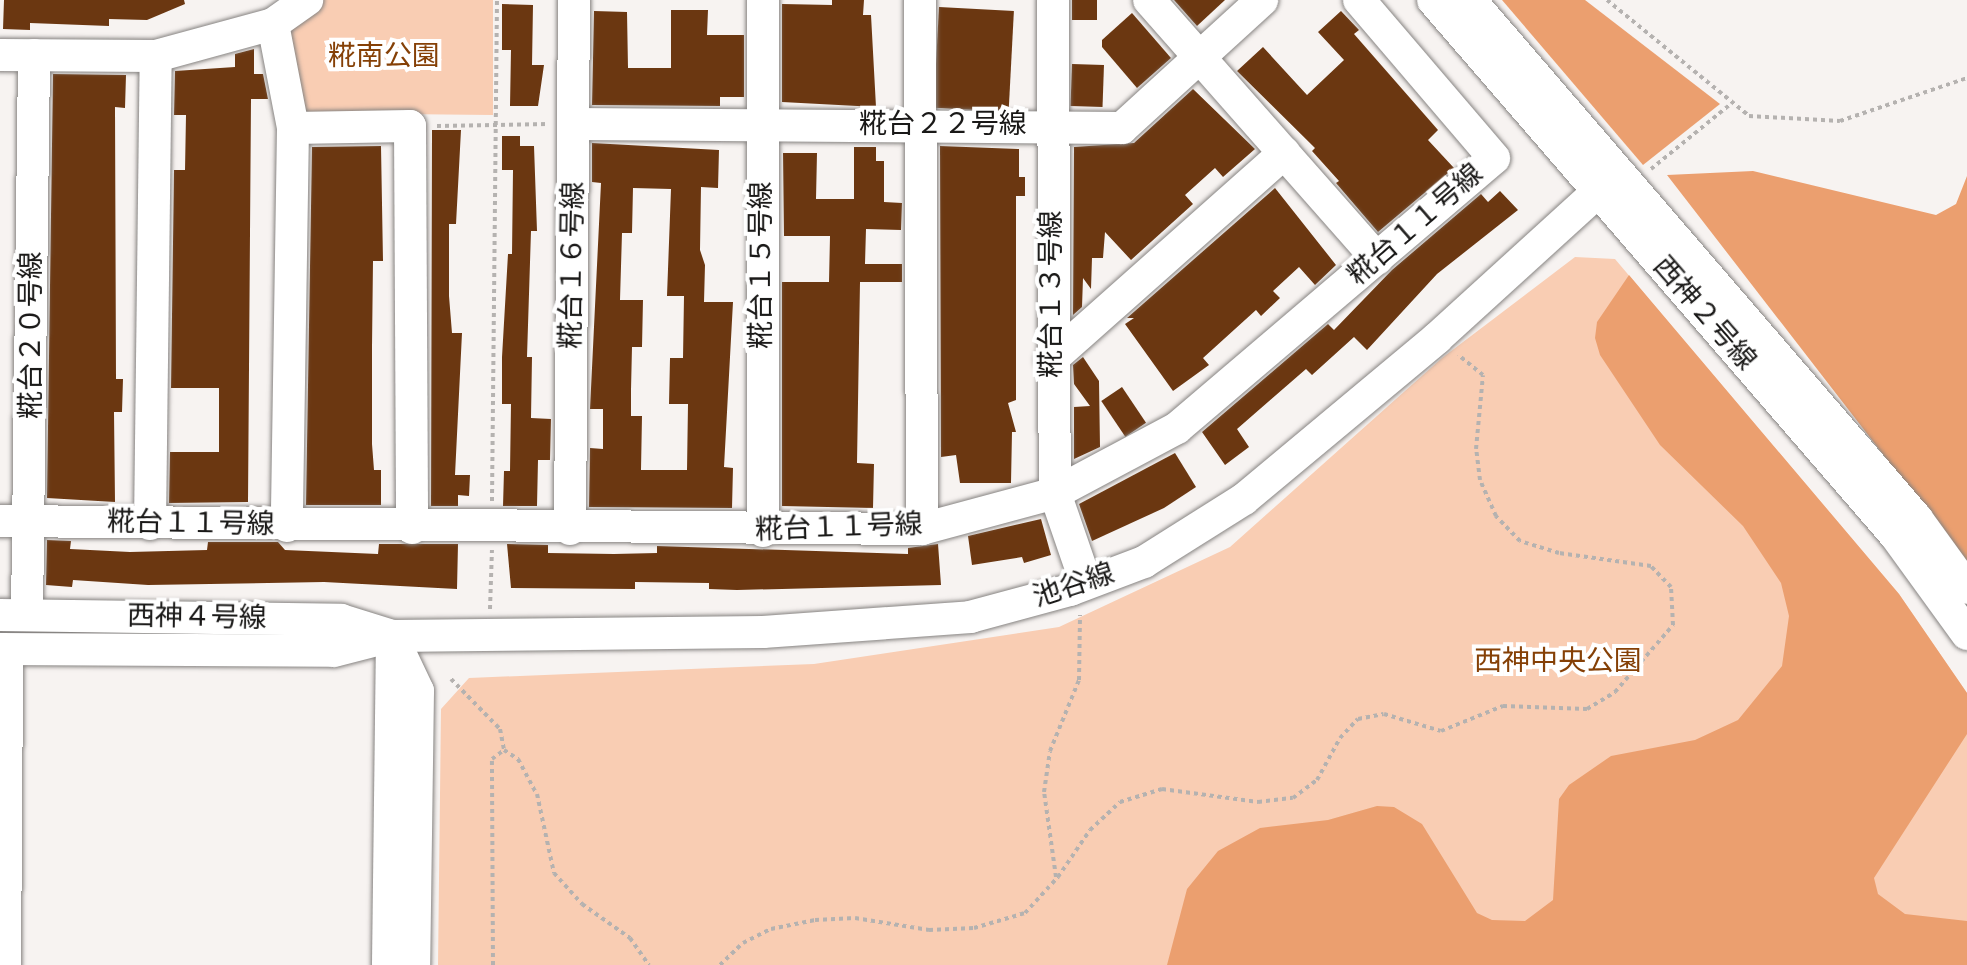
<!DOCTYPE html>
<meta charset="utf-8">
<style>
body{margin:0}
#map{position:relative;width:1967px;height:965px;overflow:hidden;background:#f7f3f1;font-family:"Alegreya Sans","Noto Sans JP",sans-serif}
div>[style]{position:absolute}
.green>*{inset:0;background:#f9cdb3}
.forest>*{inset:0;background:#eb9f6f}
.building>*{inset:0;background:#6b3711;transform-origin:0 0}
.path>*{height:4px;margin-top:-2px;transform-origin:0;background:repeating-linear-gradient(90deg,#b5b2b0 0 4px,transparent 0 8px)}
.roads{filter:drop-shadow(0 0 2px #868381) drop-shadow(0 0 2px #868381)}
.minor>*{height:32px;margin:-16px;padding:0 16px;transform-origin:16px;border-radius:16px;background:#fff}
span{translate:-50% -50%;white-space:nowrap;text-align:center;line-height:1.15;-webkit-text-stroke:8px #fff;paint-order:stroke}
.park-label{font-size:28px;color:#854006}
.street-label{font-size:28px;color:#1a1918}
</style>
<div id="map">
<div class="green">
<i style="clip-path:polygon(319px 0,493px 0,493px 115px,300px 113px,281px 28px)"></i>
<i style="clip-path:polygon(1575px 257px,1615px 259px,1899px 594px,1967px 693px,1967px 965px,438px 965px,441px 709px,469px 678px,814px 664px,1059px 627px,1230px 547px,1442px 358px)"></i>
</div>
<div class="forest">
<i style="clip-path:polygon(1502px 0,1585px 0,1720px 104px,1643px 165px)"></i>
<i style="clip-path:polygon(1753px 171px,1936px 215px,1956px 204px,1967px 176px,1967px 563px,1667px 175px)"></i>
<i style="clip-path:polygon(1629px 275px,1899px 594px,1967px 693px,1967px 734px,1874px 878px,1878px 894px,1905px 914px,1967px 921px,1967px 965px,1167px 965px,1187px 889px,1218px 851px,1260px 828px,1328px 820px,1377px 806px,1394px 807px,1422px 824px,1477px 913px,1492px 920px,1525px 921px,1553px 900px,1559px 799px,1569px 785px,1611px 756px,1695px 740px,1738px 720px,1782px 666px,1789px 616px,1781px 583px,1743px 526px,1660px 445px,1600px 355px,1595px 338px,1597px 322px)"></i>
</div>
<div class="building">
<i style="clip-path:polygon(4px 0,184px 0,185px 4px,147px 20px,109px 19px,109px 26px,30px 23px,30px 30px,3px 29px)"></i>
<i style="clip-path:polygon(832px 0,864px 0,863px 15px,871px 15px,876px 107px,782px 102px,782px 4px,832px 5px)"></i>
<i style="left:1072px;top:0;width:25px;height:20px"></i>
<i style="clip-path:polygon(1174px 0,1225px 0,1197px 26px)"></i>
<i style="clip-path:polygon(502px 4px,533px 5px,532px 65px,544px 65px,538px 106px,510px 106px,511px 50px,502px 50px)"></i>
<i style="left:939px;top:7px;width:75px;height:101px;rotate:3deg"></i>
<i style="clip-path:polygon(671px 10px,708px 10px,707px 35px,744px 35px,744px 97px,720px 97px,720px 106px,592px 105px,594px 11px,627px 12px,628px 68px,671px 68px)"></i>
<i style="clip-path:polygon(1341px 11px,1359px 30px,1354px 34px,1438px 130px,1428px 140px,1454px 168px,1378px 232px,1336px 183px,1339px 181px,1312px 151px,1315px 148px,1237px 71px,1263px 47px,1307px 95px,1344px 60px,1318px 32px)"></i>
<i style="clip-path:polygon(1132px 13px,1171px 58px,1137px 88px,1102px 47px,1102px 40px)"></i>
<i style="clip-path:polygon(254px 49px,254px 74px,263px 74px,268px 99px,251px 99px,248px 502px,169px 503px,170px 452px,219px 452px,219px 388px,171px 388px,174px 170px,185px 170px,186px 115px,174px 115px,175px 71px,235px 67px,235px 54px)"></i>
<i style="left:1072px;top:64px;width:32px;height:42px;rotate:2deg"></i>
<i style="clip-path:polygon(53px 74px,126px 75px,125px 108px,115px 107px,116px 379px,123px 379px,122px 412px,114px 412px,115px 502px,47px 498px)"></i>
<i style="clip-path:polygon(1193px 89px,1255px 149px,1223px 177px,1215px 168px,1185px 195px,1193px 204px,1131px 260px,1105px 232px,1103px 258px,1092px 258px,1091px 289px,1083px 278px,1082px 307px,1073px 315px,1074px 147px,1134px 143px)"></i>
<i style="clip-path:polygon(432px 130px,461px 130px,456px 224px,449px 224px,449px 296px,452px 333px,462px 333px,455px 475px,470px 475px,469px 496px,458px 495px,458px 506px,431px 506px)"></i>
<i style="clip-path:polygon(502px 136px,520px 136px,520px 146px,534px 146px,537px 231px,531px 231px,527px 357px,532px 357px,531px 418px,551px 419px,550px 460px,538px 460px,537px 506px,503px 506px,504px 471px,510px 471px,511px 404px,502px 404px,502px 357px,508px 254px,512px 254px,513px 170px,502px 170px)"></i>
<i style="clip-path:polygon(evenodd,592px 143px,719px 150px,718px 188px,701px 187px,700px 250px,705px 265px,704px 302px,733px 302px,724px 467px,733px 468px,732px 508px,589px 507px,590px 448px,603px 449px,603px 409px,590px 409px,601px 183px,592px 182px,592px 143px,633px 188px,671px 189px,667px 296px,684px 296px,683px 358px,670px 358px,669px 404px,688px 404px,687px 470px,641px 470px,642px 416px,631px 416px,631px 390px,632px 347px,642px 347px,643px 300px,620px 300px,622px 233px,632px 233px,633px 188px)"></i>
<i style="clip-path:polygon(381px 146px,383px 261px,373px 261px,372px 347px,372px 444px,374px 470px,381px 470px,381px 505px,306px 505px,312px 147px)"></i>
<i style="clip-path:polygon(940px 146px,1019px 149px,1019px 177px,1025px 177px,1025px 196px,1016px 196px,1016px 400px,1008px 403px,1016px 432px,1012px 432px,1011px 483px,960px 483px,956px 455px,941px 457px)"></i>
<i style="clip-path:polygon(854px 147px,876px 147px,876px 161px,884px 161px,884px 202px,902px 203px,901px 230px,866px 229px,865px 264px,902px 264px,902px 282px,860px 282px,857px 463px,874px 464px,873px 508px,782px 506px,782px 282px,829px 282px,830px 236px,784px 236px,783px 153px,817px 153px,816px 199px,854px 199px)"></i>
<i style="clip-path:polygon(1275px 188px,1336px 265px,1315px 285px,1299px 267px,1273px 291px,1280px 298px,1261px 316px,1256px 310px,1203px 358px,1209px 365px,1173px 391px,1125px 324px,1134px 318px,1127px 318px)"></i>
<i style="clip-path:polygon(1500px 191px,1518px 210px,1437px 274px,1367px 350px,1354px 337px,1312px 375px,1306px 369px,1237px 429px,1249px 447px,1225px 465px,1202px 432px,1328px 324px,1334px 330px,1392px 270px,1481px 194px,1488px 202px)"></i>
<i style="clip-path:polygon(1083px 357px,1099px 381px,1100px 447px,1074px 459px,1074px 407px,1090px 406px,1074px 384px,1073px 365px)"></i>
<i style="left:1122px;top:387px;width:43px;height:25px;rotate:56deg"></i>
<i style="clip-path:polygon(1175px 453px,1196px 487px,1164px 508px,1092px 541px,1079px 504px)"></i>
<i style="clip-path:polygon(1041px 519px,1051px 555px,1024px 563px,1022px 557px,972px 565px,968px 536px)"></i>
<i style="clip-path:polygon(47px 540px,71px 541px,70px 549px,130px 552px,207px 550px,208px 542px,278px 542px,285px 550px,378px 554px,379px 544px,458px 544px,457px 589px,324px 582px,148px 585px,73px 580px,72px 587px,46px 585px)"></i>
<i style="clip-path:polygon(507px 544px,548px 545px,548px 553px,614px 554px,657px 553px,657px 546px,908px 554px,908px 548px,938px 544px,941px 585px,737px 590px,709px 589px,709px 583px,635px 582px,635px 589px,511px 588px)"></i>
</div>
<div class="path">
<i style="left:1607px;top:0;width:183px;rotate:39.2deg"></i>
<i style="left:1749px;top:116px;width:91px;rotate:3.1deg"></i>
<i style="left:1840px;top:121px;width:134px;rotate:-18.7deg"></i>
<i style="left:437px;top:126px;width:111px;rotate:-1deg"></i>
<i style="left:1651px;top:169px;width:104px;rotate:-39.2deg"></i>
<i style="left:492px;top:501px;width:501px;rotate:-89.43deg"></i>
<i style="left:490px;top:609px;width:59px;rotate:-88.1deg"></i>
<i style="left:451px;top:679px;width:70px;rotate:45.6deg"></i>
<i style="left:500px;top:729px;width:21px;rotate:79deg"></i>
<i style="left:504px;top:750px;width:17px;rotate:33deg"></i>
<i style="left:518px;top:759px;width:40px;rotate:62deg"></i>
<i style="left:537px;top:794px;width:81px;rotate:77.9deg"></i>
<i style="left:554px;top:873px;width:42px;rotate:47.9deg"></i>
<i style="left:582px;top:904px;width:59px;rotate:35.3deg"></i>
<i style="left:630px;top:938px;width:33px;rotate:55deg"></i>
<i style="left:1056px;top:877px;width:86px;rotate:-98deg"></i>
<i style="left:1044px;top:792px;width:41px;rotate:-81.7deg"></i>
<i style="left:1050px;top:751px;width:77px;rotate:-67.8deg"></i>
<i style="left:1079px;top:680px;width:65px;rotate:-89.1deg"></i>
<i style="left:493px;top:965px;width:206px;rotate:-90.3deg"></i>
<i style="left:492px;top:759px;width:15px;rotate:-37deg"></i>
<i style="left:720px;top:965px;width:32px;rotate:-44deg"></i>
<i style="left:743px;top:943px;width:31px;rotate:-27deg"></i>
<i style="left:771px;top:929px;width:45px;rotate:-11.6deg"></i>
<i style="left:815px;top:920px;width:40px;rotate:-2.9deg"></i>
<i style="left:855px;top:918px;width:75px;rotate:9.2deg"></i>
<i style="left:929px;top:930px;width:45px;rotate:-2.5deg"></i>
<i style="left:974px;top:928px;width:53px;rotate:-16.4deg"></i>
<i style="left:1025px;top:913px;width:49px;rotate:-47.5deg"></i>
<i style="left:1058px;top:877px;width:57px;rotate:-55.8deg"></i>
<i style="left:1090px;top:830px;width:41px;rotate:-43deg"></i>
<i style="left:1120px;top:802px;width:44px;rotate:-17.2deg"></i>
<i style="left:1162px;top:789px;width:97px;rotate:7.7deg"></i>
<i style="left:1258px;top:802px;width:35px;rotate:-7deg"></i>
<i style="left:1293px;top:798px;width:30px;rotate:-37deg"></i>
<i style="left:1317px;top:780px;width:48px;rotate:-61.3deg"></i>
<i style="left:1340px;top:738px;width:26px;rotate:-47deg"></i>
<i style="left:1358px;top:719px;width:26px;rotate:-11deg"></i>
<i style="left:1384px;top:714px;width:59px;rotate:16.6deg"></i>
<i style="left:1441px;top:731px;width:67px;rotate:-22deg"></i>
<i style="left:1503px;top:706px;width:84px;rotate:2deg"></i>
<i style="left:1587px;top:709px;width:33px;rotate:-31deg"></i>
<i style="left:1615px;top:692px;width:89px;rotate:-49.1deg"></i>
<i style="left:1673px;top:625px;width:38px;rotate:-93deg"></i>
<i style="left:1671px;top:587px;width:29px;rotate:-134deg"></i>
<i style="left:1651px;top:566px;width:93px;rotate:-172deg"></i>
<i style="left:1559px;top:553px;width:41px;rotate:-162.9deg"></i>
<i style="left:1520px;top:541px;width:35px;rotate:-134deg"></i>
<i style="left:1496px;top:516px;width:39px;rotate:-114deg"></i>
<i style="left:1480px;top:480px;width:31px;rotate:-97deg"></i>
<i style="left:1476px;top:449px;width:74px;rotate:-84.6deg"></i>
<i style="left:1483px;top:375px;width:32px;rotate:-141deg"></i>
</div>
<div class="roads">
<div class="minor">
<i style="left:920px;top:0;width:529px;rotate:89.78deg"></i>
<i style="left:1053px;top:0;width:493px;rotate:89.8deg"></i>
<i style="left:1055px;top:493px;width:95px;rotate:71deg"></i>
<i style="left:1149px;top:0;width:345px;rotate:48.6deg"></i>
<i style="left:1433px;top:0;width:708px;rotate:49.18deg"></i>
<i style="left:1896px;top:536px;width:121px;rotate:54.1deg"></i>
<i style="left:1470px;top:0;width:685px;rotate:49.26deg"></i>
<i style="left:1917px;top:519px;width:85px;rotate:54.1deg"></i>
<i style="left:273px;top:24px;width:106px;rotate:79.1deg"></i>
<i style="left:293px;top:128px;width:398px;rotate:90.9deg"></i>
<i style="left:0;top:55px;width:156px;rotate:0.4deg"></i>
<i style="left:156px;top:56px;width:121px;rotate:-15.3deg"></i>
<i style="left:273px;top:24px;width:42px;rotate:-35.2deg"></i>
<i style="left:575px;top:124px;width:547px;rotate:0.42deg"></i>
<i style="left:1122px;top:128px;width:190px;rotate:-42.4deg"></i>
<i style="left:293px;top:128px;width:117px;rotate:-1deg"></i>
<i style="left:410px;top:126px;width:402px;rotate:89.7deg"></i>
<i style="left:1051px;top:360px;width:312px;rotate:-41.6deg"></i>
<i style="left:0;top:521px;width:922px;rotate:0.5deg"></i>
<i style="left:922px;top:529px;width:138px;rotate:-15.1deg"></i>
<i style="left:1055px;top:493px;width:138px;rotate:-28deg"></i>
<i style="left:1177px;top:428px;width:416px;rotate:-40.4deg"></i>
<i style="left:1494px;top:158px;width:208px;rotate:-130.5deg"></i>
<i style="left:150px;top:524px;width:468px;rotate:-89.3deg"></i>
<i style="left:570px;top:529px;width:529px;rotate:-89.57deg"></i>
<i style="left:763px;top:531px;width:531px;rotate:-90deg"></i>
<i style="left:0;top:615px;width:341px;rotate:0.8deg"></i>
<i style="left:341px;top:620px;width:53px;rotate:17.4deg"></i>
<i style="left:392px;top:636px;width:61px;rotate:64.7deg"></i>
<i style="left:418px;top:691px;width:274px;rotate:90.8deg"></i>
<i style="left:27px;top:615px;width:560px;rotate:-89.28deg"></i>
<i style="left:392px;top:636px;width:371px;rotate:-0.6deg"></i>
<i style="left:763px;top:632px;width:208px;rotate:-4.1deg"></i>
<i style="left:970px;top:617px;width:104px;rotate:-15.1deg"></i>
<i style="left:1070px;top:590px;width:79px;rotate:-20.7deg"></i>
<i style="left:1144px;top:562px;width:118px;rotate:-32.2deg"></i>
<i style="left:1244px;top:499px;width:251px;rotate:-39.8deg"></i>
<i style="left:1437px;top:338px;width:244px;rotate:-42.3deg"></i>
<i style="left:0;top:649px;width:334px;rotate:0.3deg"></i>
<i style="left:334px;top:651px;width:60px;rotate:-14.5deg"></i>
<i style="left:392px;top:636px;width:329px;rotate:90.7deg"></i>
<i style="left:5px;top:965px;width:315px;rotate:-89.6deg"></i>
</div>
</div>
<div class="park-label">
<span style="left:384px;top:57px">糀南公園</span>
<span style="left:1558px;top:662px">西神中央公園</span>
</div>
<div class="street-label">
<span style="left:943px;top:125px">糀台２２号線</span>
<span style="left:1416px;top:225px;rotate:-41deg">糀台１１号線</span>
<span style="left:573px;top:265px;rotate:-89deg">糀台１６号線</span>
<span style="left:762px;top:265px;rotate:-90deg">糀台１５号線</span>
<span style="left:1052px;top:294px;rotate:-90deg">糀台１３号線</span>
<span style="left:1704px;top:314px;rotate:49deg">西神２号線</span>
<span style="left:32px;top:335px;rotate:-90deg">糀台２０号線</span>
<span style="left:191px;top:524px;rotate:1deg">糀台１１号線</span>
<span style="left:839px;top:528px;rotate:-2deg">糀台１１号線</span>
<span style="left:1074px;top:586px;rotate:-18deg">池谷線</span>
<span style="left:197px;top:618px;rotate:1deg">西神４号線</span>
</div>
</div>
